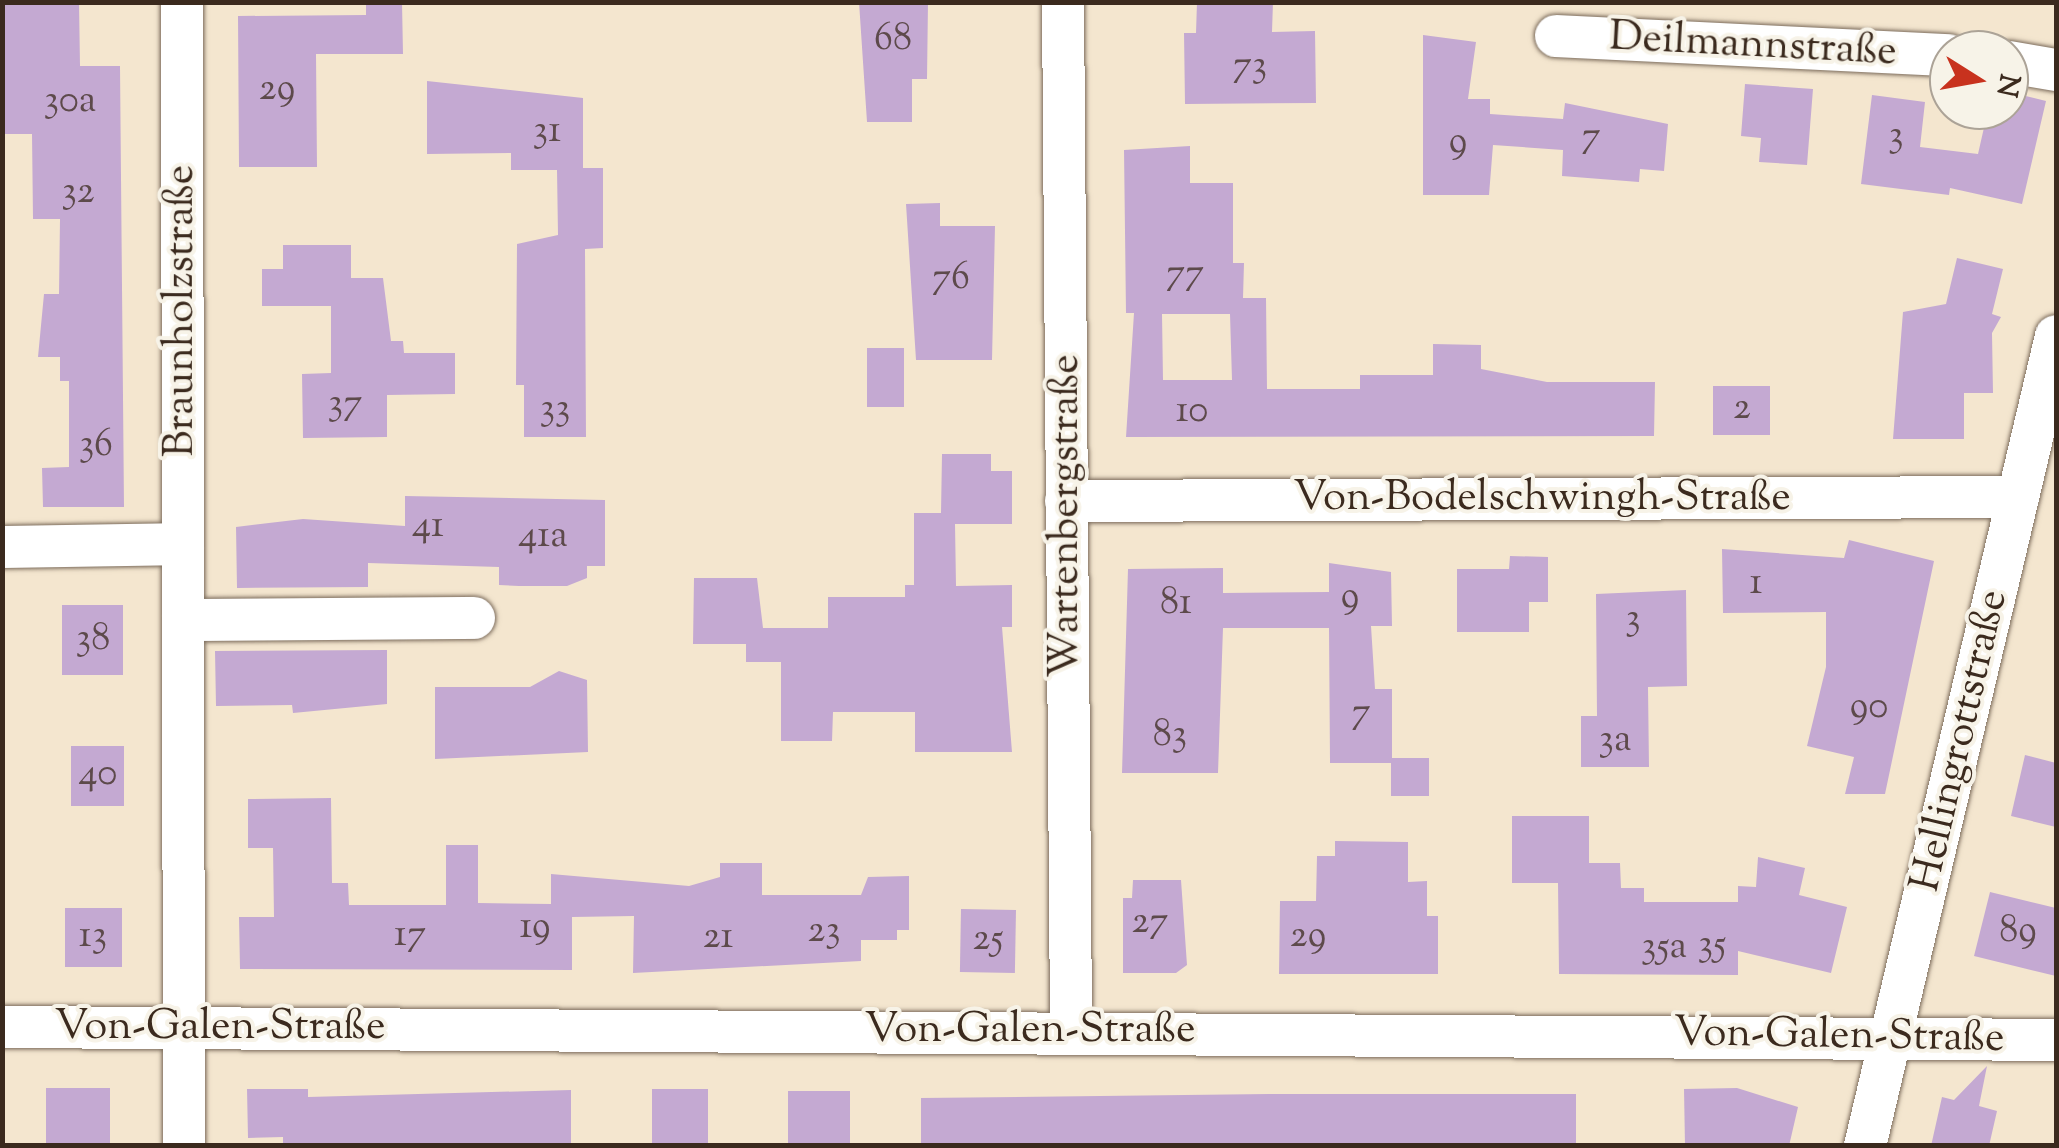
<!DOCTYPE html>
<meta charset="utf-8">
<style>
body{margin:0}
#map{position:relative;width:2059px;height:1148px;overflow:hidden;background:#f4e6cf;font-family:"Sorts Mill Goudy",serif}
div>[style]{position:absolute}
.building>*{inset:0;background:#c4a9d2;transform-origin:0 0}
.roads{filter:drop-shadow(0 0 2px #7c6c5c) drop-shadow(0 0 2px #7c6c5c)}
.minor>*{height:42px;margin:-21px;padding:0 21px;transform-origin:21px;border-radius:21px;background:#fff}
span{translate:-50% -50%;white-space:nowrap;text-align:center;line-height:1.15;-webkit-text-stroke:8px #f7f3e8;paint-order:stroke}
.number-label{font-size:38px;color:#5d4a4b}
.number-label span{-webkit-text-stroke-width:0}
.street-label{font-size:42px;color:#3b2a1e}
.frame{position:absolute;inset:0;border:5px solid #3b2a1e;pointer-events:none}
.north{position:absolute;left:1929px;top:30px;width:100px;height:100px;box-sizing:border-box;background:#f7f3e8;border:2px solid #aca397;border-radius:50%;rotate:101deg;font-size:28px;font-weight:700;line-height:40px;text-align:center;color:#3b2a1e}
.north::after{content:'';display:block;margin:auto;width:35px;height:45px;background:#c8321e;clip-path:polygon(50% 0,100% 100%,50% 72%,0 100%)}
</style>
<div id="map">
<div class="building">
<i style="clip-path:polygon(2px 2px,79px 2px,80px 66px,120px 66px,124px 507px,43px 507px,42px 468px,69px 467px,69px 381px,60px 381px,60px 357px,38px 357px,44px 294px,59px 294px,60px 219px,33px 219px,32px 134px,2px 134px)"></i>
<i style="clip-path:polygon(366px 2px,402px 2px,403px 54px,316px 54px,317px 167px,239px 167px,238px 16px,366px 15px)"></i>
<i style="clip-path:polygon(859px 2px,928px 2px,927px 79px,912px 79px,912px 122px,867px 122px)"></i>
<i style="clip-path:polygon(1197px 2px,1273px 2px,1272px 32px,1315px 31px,1316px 103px,1185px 104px,1184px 33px,1196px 33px)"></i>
<i style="clip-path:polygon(1423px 35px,1476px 42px,1468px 99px,1490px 99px,1490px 114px,1563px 119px,1565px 103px,1668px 124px,1664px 171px,1640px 169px,1639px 182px,1562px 176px,1563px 150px,1493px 145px,1489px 195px,1423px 195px)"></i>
<i style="clip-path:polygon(427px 81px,583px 98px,583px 168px,603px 168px,603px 248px,585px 249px,586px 437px,524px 437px,524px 385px,516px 385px,517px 244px,558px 235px,557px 170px,511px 170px,511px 153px,427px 154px)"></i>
<i style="clip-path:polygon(1745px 84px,1813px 89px,1807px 165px,1759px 162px,1761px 138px,1741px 136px)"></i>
<i style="clip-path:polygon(2009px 92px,2046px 101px,2022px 204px,1950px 188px,1949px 195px,1861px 184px,1872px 95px,1925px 102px,1920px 147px,1978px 154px,1988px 110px,2009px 110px)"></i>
<i style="clip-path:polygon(evenodd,1190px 146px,1190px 183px,1233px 183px,1233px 263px,1244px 263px,1243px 298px,1266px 298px,1267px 389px,1360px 389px,1360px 375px,1433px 375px,1433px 344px,1481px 345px,1481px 369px,1547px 382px,1655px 382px,1654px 436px,1126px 437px,1134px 313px,1126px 313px,1124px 150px,1190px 146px,1162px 314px,1230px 314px,1232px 380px,1163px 380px,1162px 314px)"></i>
<i style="clip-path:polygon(940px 203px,940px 226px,995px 226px,992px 360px,916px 360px,906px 204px)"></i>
<i style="clip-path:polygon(283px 245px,351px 245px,351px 278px,383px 278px,391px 341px,403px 341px,404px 353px,455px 353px,455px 394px,387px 395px,387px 437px,303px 438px,302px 374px,331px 373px,331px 306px,262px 306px,262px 269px,283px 269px)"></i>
<i style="clip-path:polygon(1957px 258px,2003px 269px,1992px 314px,2001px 317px,1992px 333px,1993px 393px,1964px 393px,1964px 439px,1893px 439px,1903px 312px,1946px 304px)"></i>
<i style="left:867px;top:348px;width:37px;height:59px"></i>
<i style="left:1713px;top:386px;width:57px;height:49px"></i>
<i style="clip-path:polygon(942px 454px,991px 454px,991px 471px,1012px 471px,1012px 524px,955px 524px,956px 586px,1012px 585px,1012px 627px,1002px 627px,1012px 752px,915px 752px,915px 712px,833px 712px,832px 741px,781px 741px,781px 662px,746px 662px,746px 644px,693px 644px,694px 578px,757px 578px,763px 628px,828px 628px,828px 597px,905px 597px,905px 585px,914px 585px,914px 513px,941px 513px)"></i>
<i style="clip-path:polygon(405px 496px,605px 500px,605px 566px,587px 566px,587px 578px,567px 586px,519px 586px,499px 585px,499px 567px,368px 563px,368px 587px,237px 588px,236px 527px,303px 519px,405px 526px)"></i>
<i style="clip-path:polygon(1849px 540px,1934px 561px,1885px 794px,1845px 794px,1854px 757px,1807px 746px,1826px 667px,1826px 612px,1723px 613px,1722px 549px,1844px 558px)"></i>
<i style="clip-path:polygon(1510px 556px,1548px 557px,1548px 602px,1529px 602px,1529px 632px,1457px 632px,1457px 569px,1509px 569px)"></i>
<i style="clip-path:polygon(1329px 563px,1391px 572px,1392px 626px,1371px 626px,1375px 689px,1392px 689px,1392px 758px,1429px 758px,1429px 796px,1391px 796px,1391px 763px,1330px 763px,1329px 628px,1223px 628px,1218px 773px,1122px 773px,1128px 569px,1223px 568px,1223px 593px,1329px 592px)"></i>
<i style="clip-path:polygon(1686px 590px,1687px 686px,1648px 687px,1649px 767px,1581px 767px,1581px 716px,1597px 716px,1596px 594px)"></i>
<i style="left:123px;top:605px;width:70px;height:61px;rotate:90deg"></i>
<i style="clip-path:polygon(387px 650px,387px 704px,293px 713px,292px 705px,216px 706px,215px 651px)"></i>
<i style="clip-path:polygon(559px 671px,587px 680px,588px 752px,435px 759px,435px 687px,530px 687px)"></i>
<i style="left:71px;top:746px;width:53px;height:60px"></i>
<i style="clip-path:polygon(2025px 755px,2056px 763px,2056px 827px,2011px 816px)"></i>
<i style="clip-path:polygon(331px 798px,332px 883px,348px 883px,349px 905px,446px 905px,446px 845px,478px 845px,478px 903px,551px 904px,551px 874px,689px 886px,720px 877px,720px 863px,762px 863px,762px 895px,861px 895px,868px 877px,909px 876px,909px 930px,897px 930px,897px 940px,861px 940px,861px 961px,633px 973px,634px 916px,572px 917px,572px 970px,240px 969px,239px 917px,274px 917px,273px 848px,248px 848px,248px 799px)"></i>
<i style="clip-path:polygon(1512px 816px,1589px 816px,1589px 863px,1620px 863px,1621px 888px,1644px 888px,1644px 902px,1738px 902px,1738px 886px,1756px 887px,1758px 857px,1805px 868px,1799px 895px,1847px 907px,1831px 973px,1738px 951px,1738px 975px,1559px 974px,1558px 883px,1512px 883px)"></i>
<i style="clip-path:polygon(1335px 841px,1408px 842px,1408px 882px,1427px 881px,1427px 916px,1438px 916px,1438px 974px,1279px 974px,1280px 901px,1316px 901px,1317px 856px,1335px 856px)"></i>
<i style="clip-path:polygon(1133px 880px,1181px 880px,1187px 965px,1176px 973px,1123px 973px,1123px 898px,1132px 898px)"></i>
<i style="clip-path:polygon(1990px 892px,2056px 908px,2056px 976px,1974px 956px)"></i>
<i style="left:65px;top:908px;width:57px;height:59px"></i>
<i style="left:961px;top:909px;width:55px;height:63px;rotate:1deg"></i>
<i style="clip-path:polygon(1987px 1066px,1979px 1106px,1997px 1111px,1989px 1146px,1931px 1146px,1942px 1097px,1954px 1100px)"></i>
<i style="left:46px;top:1088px;width:64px;height:58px"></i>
<i style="clip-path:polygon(1737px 1088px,1798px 1107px,1789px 1146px,1685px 1146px,1684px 1089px)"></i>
<i style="clip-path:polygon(247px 1089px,308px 1089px,308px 1097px,571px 1090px,571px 1144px,283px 1146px,283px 1137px,248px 1138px)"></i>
<i style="left:652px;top:1089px;width:56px;height:57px"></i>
<i style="left:788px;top:1091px;width:62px;height:55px"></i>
<i style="clip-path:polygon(1269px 1094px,1576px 1094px,1576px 1146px,921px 1146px,921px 1098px)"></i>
</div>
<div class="roads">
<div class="minor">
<i style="left:182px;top:2px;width:1144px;rotate:89.9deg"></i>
<i style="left:1063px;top:2px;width:1028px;rotate:89.55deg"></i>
<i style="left:1556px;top:36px;width:393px;rotate:2.8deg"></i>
<i style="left:2009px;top:62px;width:48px;rotate:9.7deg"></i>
<i style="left:1066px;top:501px;width:952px;rotate:-0.24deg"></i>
<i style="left:2px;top:547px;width:181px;rotate:-0.9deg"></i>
<i style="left:183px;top:620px;width:291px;rotate:-0.4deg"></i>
<i style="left:2px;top:1027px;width:2054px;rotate:0.36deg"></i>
<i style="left:1865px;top:1146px;width:832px;rotate:-76.73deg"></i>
</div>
</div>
<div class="number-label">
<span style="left:893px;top:41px">68</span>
<span style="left:1250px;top:68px">73</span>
<span style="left:277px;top:91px">29</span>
<span style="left:70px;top:103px">30a</span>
<span style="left:547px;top:133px">31</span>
<span style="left:1896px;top:138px">3</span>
<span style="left:1591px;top:139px">7</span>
<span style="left:1458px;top:144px">9</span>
<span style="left:78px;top:194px">32</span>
<span style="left:1185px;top:276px">77</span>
<span style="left:951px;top:280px">76</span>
<span style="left:345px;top:406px">37</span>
<span style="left:1742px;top:410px">2</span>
<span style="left:555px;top:411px">33</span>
<span style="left:1192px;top:413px">10</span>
<span style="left:96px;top:447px">36</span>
<span style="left:428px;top:528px">41</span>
<span style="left:543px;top:538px">41a</span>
<span style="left:1756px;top:585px">1</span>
<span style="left:1350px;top:599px">9</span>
<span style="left:1176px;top:605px">81</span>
<span style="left:1633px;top:621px">3</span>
<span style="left:93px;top:641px">38</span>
<span style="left:1869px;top:709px">90</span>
<span style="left:1361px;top:715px">7</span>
<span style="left:1170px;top:737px">83</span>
<span style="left:1615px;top:742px">3a</span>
<span style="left:98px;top:776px">40</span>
<span style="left:1150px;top:924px">27</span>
<span style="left:535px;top:929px">19</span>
<span style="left:824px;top:933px">23</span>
<span style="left:2018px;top:933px">89</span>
<span style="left:410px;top:937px">17</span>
<span style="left:93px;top:938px">13</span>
<span style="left:1308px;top:938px">29</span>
<span style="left:718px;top:939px">21</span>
<span style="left:988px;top:941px">25</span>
<span style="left:1712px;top:947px">35</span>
<span style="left:1664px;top:949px">35a</span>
</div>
<div class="street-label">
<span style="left:1753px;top:46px;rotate:3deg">Deilmannstraße</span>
<span style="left:182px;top:311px;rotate:-90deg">Braunholzstraße</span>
<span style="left:1542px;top:499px">Von-Bodelschwingh-Straße</span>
<span style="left:1067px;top:516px;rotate:-90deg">Wartenbergstraße</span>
<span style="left:1961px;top:741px;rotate:-77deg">Hellingrottstraße</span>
<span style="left:220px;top:1028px">Von-Galen-Straße</span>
<span style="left:1030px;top:1031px">Von-Galen-Straße</span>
<span style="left:1839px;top:1037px;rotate:1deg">Von-Galen-Straße</span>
</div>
<div class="frame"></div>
<div class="north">N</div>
</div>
